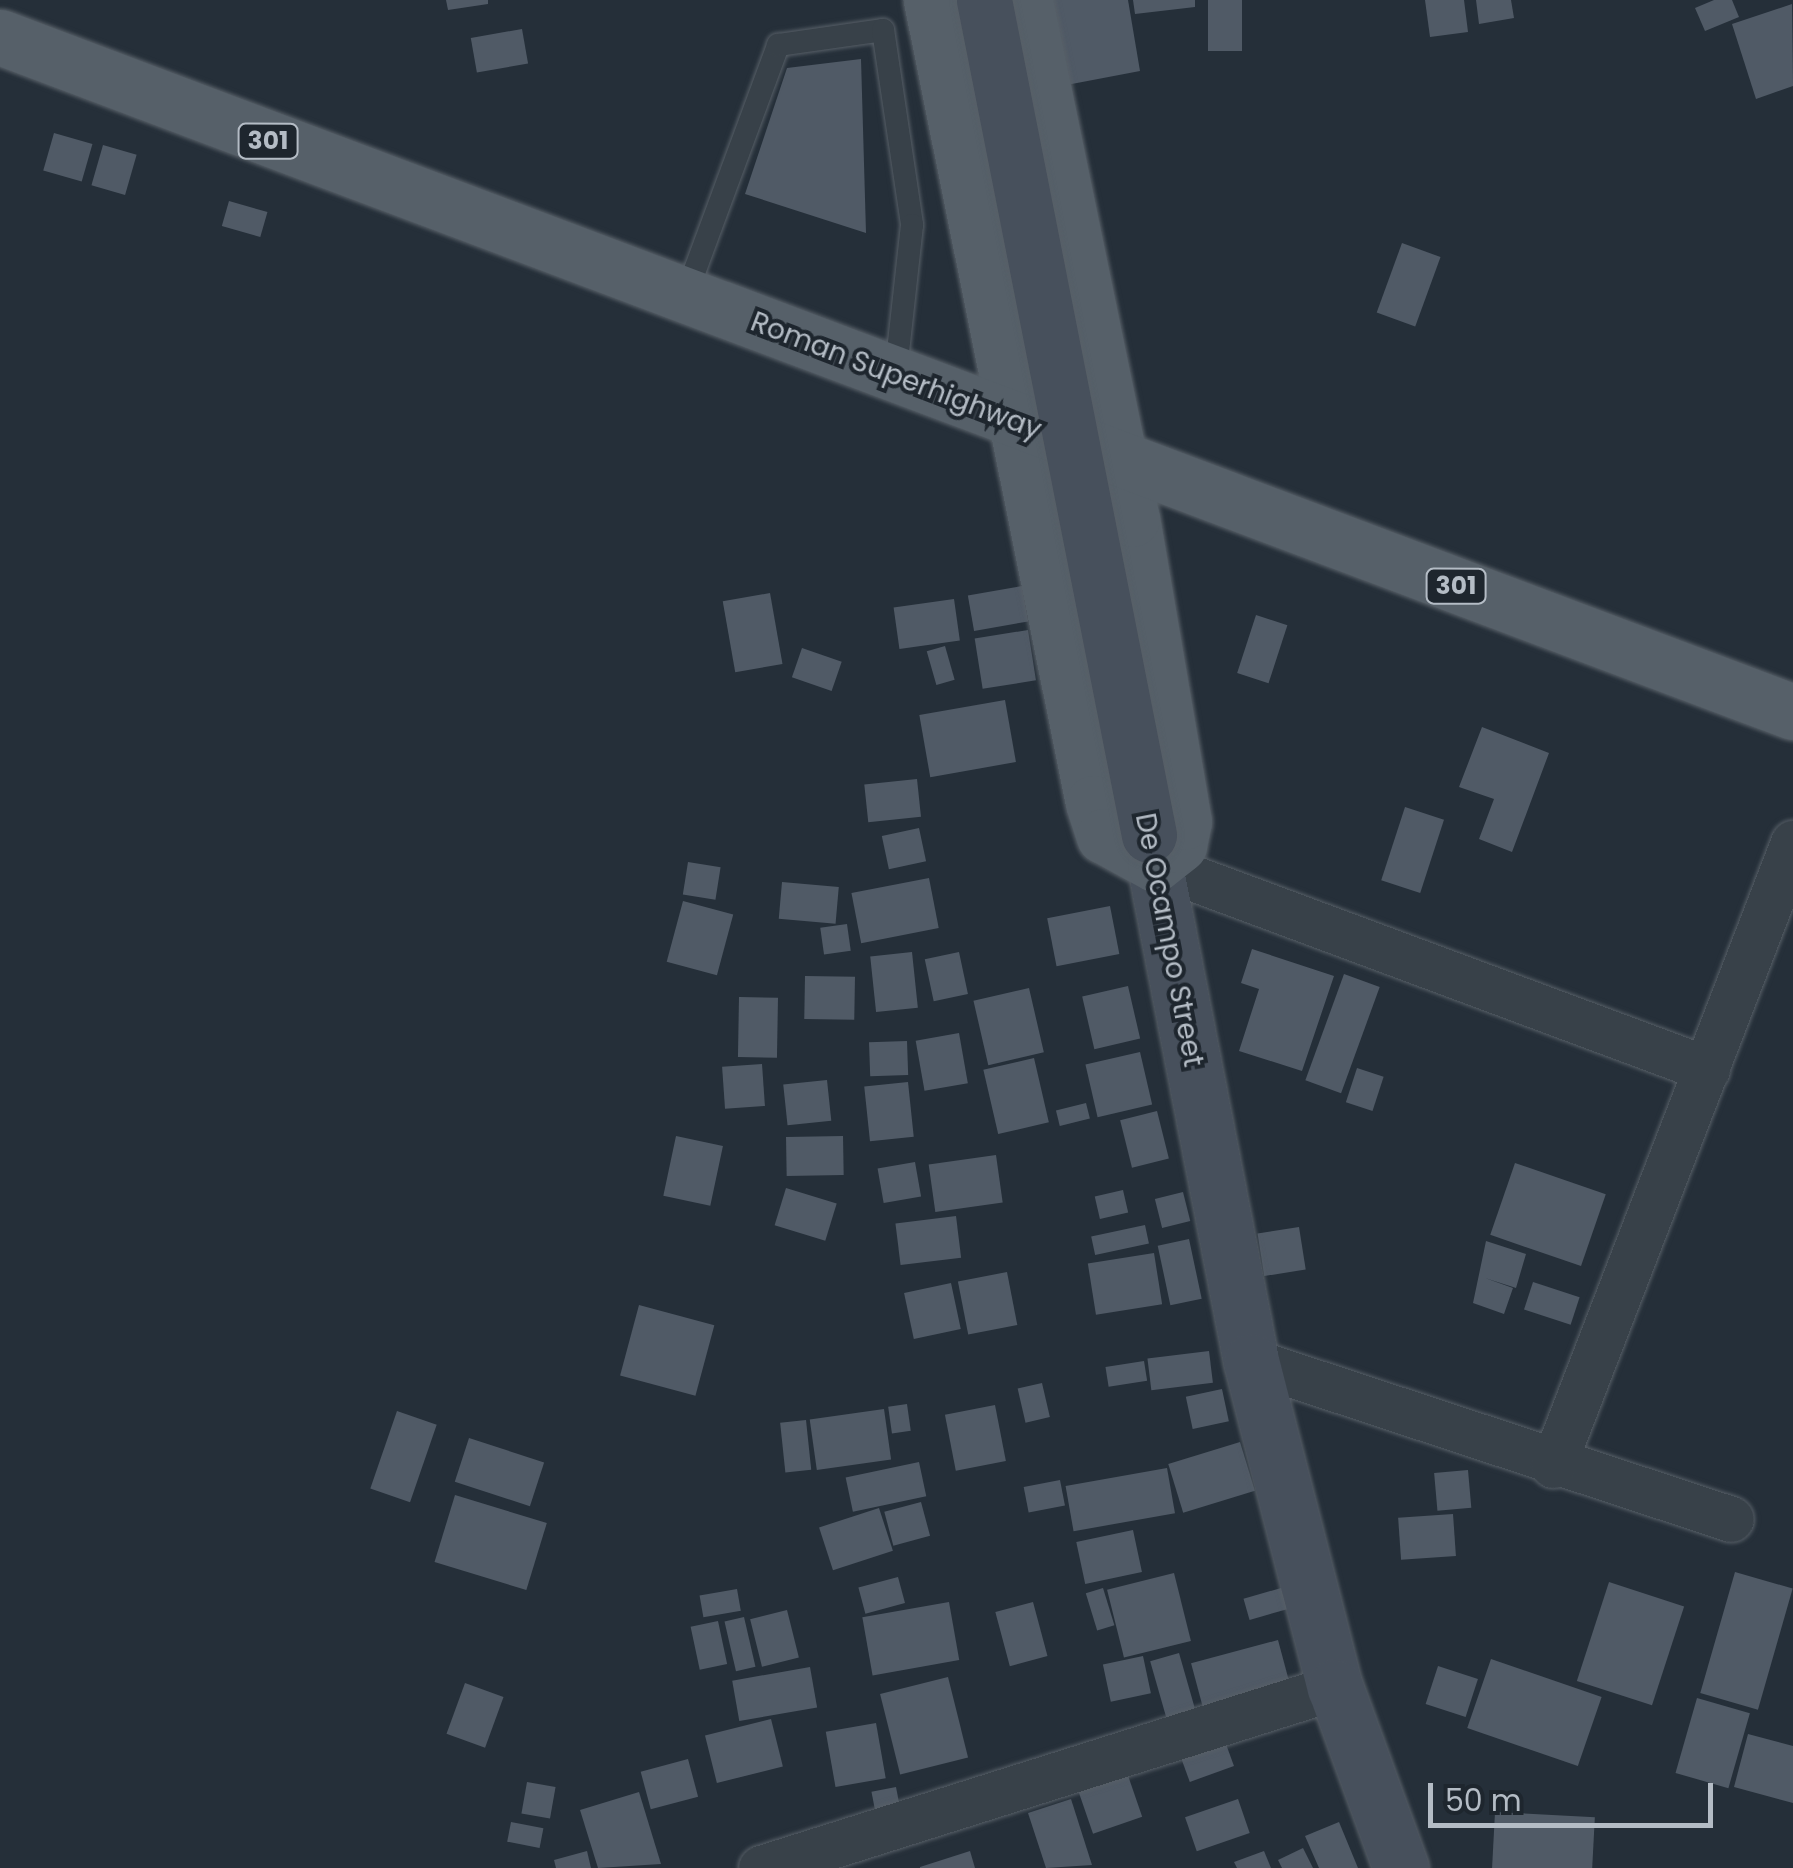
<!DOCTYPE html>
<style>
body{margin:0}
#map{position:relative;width:1793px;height:1868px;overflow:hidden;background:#252f39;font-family:Poppins,sans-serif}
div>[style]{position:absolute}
.building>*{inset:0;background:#505a66;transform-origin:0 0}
.roads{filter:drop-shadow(0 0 2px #575f67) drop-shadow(0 0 2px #575f67)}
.lane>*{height:22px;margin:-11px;padding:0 11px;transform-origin:11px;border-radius:11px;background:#384149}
.street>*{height:45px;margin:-22.5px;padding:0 22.5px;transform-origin:22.5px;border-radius:22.5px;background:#384149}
.secondary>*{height:55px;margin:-27.5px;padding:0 27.5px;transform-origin:27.5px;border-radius:27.5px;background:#47505c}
.primary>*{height:55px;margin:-27.5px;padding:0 27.5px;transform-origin:27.5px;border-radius:27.5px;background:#566069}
.bridges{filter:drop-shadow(0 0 2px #575f67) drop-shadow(0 0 2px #575f67)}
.secondary-bridge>*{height:55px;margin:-27.5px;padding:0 27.5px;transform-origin:27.5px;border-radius:27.5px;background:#47505c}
span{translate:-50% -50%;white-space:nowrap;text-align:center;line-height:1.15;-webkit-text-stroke:8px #1e262e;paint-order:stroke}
.shield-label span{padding:2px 8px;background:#1e262e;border:2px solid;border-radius:8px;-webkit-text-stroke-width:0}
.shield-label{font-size:25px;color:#b4bcc5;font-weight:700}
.street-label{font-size:28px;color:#b4bcc5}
.scale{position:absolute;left:1428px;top:1783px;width:285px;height:45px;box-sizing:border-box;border:5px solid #b4bcc5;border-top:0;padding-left:12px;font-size:30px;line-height:35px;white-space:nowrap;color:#b4bcc5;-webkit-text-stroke:8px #1e262e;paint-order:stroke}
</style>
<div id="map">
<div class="building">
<i style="clip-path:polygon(446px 0,488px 0,488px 4px,448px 10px)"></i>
<i style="clip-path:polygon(1041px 0,1128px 0,1140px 71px,1056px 87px)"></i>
<i style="clip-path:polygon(1133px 0,1195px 0,1195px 7px,1135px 14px)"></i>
<i style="left:1208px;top:0;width:34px;height:51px"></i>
<i style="clip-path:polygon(1425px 0,1464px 0,1468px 32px,1430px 37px)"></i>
<i style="clip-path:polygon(1476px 0,1511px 0,1514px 18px,1479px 24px)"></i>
<i style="clip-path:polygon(1714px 0,1732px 0,1739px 17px,1705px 31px,1695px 8px)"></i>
<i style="clip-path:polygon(1792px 4px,1793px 86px,1756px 99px,1732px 24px)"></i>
<i style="left:522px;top:29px;width:35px;height:52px;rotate:80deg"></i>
<i style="clip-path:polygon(861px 59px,866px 233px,745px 194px,787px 68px)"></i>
<i style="left:54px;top:133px;width:40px;height:39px;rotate:16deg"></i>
<i style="left:103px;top:145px;width:35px;height:42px;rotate:16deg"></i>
<i style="left:229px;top:201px;width:40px;height:26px;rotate:16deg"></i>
<i style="left:1402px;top:243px;width:41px;height:74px;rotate:20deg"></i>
<i style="left:1022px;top:586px;width:36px;height:55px;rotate:80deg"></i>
<i style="left:770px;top:593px;width:72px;height:48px;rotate:80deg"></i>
<i style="left:954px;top:599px;width:42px;height:61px;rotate:82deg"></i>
<i style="left:1256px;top:615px;width:33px;height:61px;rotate:18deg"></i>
<i style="left:1028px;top:630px;width:51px;height:54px;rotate:81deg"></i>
<i style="left:945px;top:646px;width:35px;height:19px;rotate:74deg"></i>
<i style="left:802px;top:648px;width:42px;height:31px;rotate:19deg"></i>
<i style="left:1005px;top:700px;width:63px;height:87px;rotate:80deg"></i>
<i style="clip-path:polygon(1482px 727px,1549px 753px,1512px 852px,1479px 839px,1494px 799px,1459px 787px)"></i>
<i style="left:917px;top:779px;width:38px;height:53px;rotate:84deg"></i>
<i style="left:1405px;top:807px;width:41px;height:77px;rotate:18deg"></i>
<i style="left:919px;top:828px;width:34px;height:38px;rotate:78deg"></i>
<i style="left:688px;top:862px;width:33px;height:33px;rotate:9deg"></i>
<i style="left:929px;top:878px;width:51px;height:79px;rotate:79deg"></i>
<i style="left:782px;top:882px;width:57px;height:37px;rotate:5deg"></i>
<i style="left:683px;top:901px;width:52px;height:63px;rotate:15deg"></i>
<i style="left:1110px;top:906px;width:49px;height:64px;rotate:79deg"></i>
<i style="left:847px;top:924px;width:27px;height:27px;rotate:82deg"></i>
<i style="clip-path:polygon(1252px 949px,1334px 976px,1302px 1071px,1239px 1051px,1259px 989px,1241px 983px)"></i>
<i style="left:912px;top:952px;width:56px;height:42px;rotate:84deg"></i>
<i style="left:959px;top:952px;width:43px;height:35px;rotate:78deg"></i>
<i style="left:1344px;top:974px;width:38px;height:113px;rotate:20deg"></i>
<i style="left:805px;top:976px;width:50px;height:43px;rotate:1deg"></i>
<i style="left:1128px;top:986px;width:54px;height:47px;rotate:77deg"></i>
<i style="left:1029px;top:988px;width:66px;height:57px;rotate:77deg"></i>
<i style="left:739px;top:997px;width:39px;height:60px;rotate:1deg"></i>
<i style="left:959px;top:1033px;width:51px;height:44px;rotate:80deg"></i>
<i style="left:907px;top:1041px;width:34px;height:38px;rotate:88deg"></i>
<i style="left:1140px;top:1052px;width:54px;height:56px;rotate:77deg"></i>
<i style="left:1034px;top:1058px;width:66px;height:52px;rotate:77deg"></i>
<i style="left:762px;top:1064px;width:42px;height:40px;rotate:86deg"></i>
<i style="left:1357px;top:1068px;width:28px;height:36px;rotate:18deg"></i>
<i style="left:827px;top:1080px;width:41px;height:44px;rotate:84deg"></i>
<i style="left:908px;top:1082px;width:55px;height:44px;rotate:84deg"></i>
<i style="left:1086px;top:1103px;width:16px;height:31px;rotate:76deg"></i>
<i style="left:1157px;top:1111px;width:49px;height:38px;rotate:76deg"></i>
<i style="left:676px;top:1136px;width:48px;height:61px;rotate:12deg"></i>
<i style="left:843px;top:1136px;width:39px;height:57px;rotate:89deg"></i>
<i style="left:996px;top:1155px;width:48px;height:68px;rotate:82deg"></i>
<i style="left:915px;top:1162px;width:35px;height:38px;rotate:80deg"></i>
<i style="left:1515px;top:1163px;width:96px;height:76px;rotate:19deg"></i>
<i style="left:786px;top:1188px;width:53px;height:39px;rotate:17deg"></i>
<i style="left:1123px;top:1190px;width:23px;height:29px;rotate:77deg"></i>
<i style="left:1183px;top:1192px;width:30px;height:29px;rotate:76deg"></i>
<i style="left:956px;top:1216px;width:42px;height:61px;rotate:83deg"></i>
<i style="left:1145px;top:1225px;width:19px;height:55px;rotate:78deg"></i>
<i style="left:1299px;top:1227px;width:43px;height:42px;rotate:81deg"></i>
<i style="left:1189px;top:1239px;width:61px;height:32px;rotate:78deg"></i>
<i style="clip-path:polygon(1486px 1241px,1526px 1254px,1516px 1288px,1485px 1278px,1513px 1288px,1504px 1314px,1473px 1303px)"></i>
<i style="left:1154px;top:1253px;width:52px;height:67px;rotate:81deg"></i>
<i style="left:1007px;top:1272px;width:54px;height:50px;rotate:79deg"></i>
<i style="left:1533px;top:1282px;width:49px;height:29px;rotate:18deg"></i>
<i style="left:951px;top:1283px;width:47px;height:48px;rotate:78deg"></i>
<i style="left:639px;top:1305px;width:78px;height:73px;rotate:15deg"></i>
<i style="left:1209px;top:1351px;width:32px;height:62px;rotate:83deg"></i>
<i style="left:1144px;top:1361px;width:20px;height:39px;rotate:81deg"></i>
<i style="left:1042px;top:1383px;width:35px;height:25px;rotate:77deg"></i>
<i style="left:1222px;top:1389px;width:33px;height:37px;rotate:78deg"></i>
<i style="left:907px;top:1404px;width:27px;height:19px;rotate:82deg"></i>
<i style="left:995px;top:1405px;width:57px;height:51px;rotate:79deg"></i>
<i style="left:884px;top:1409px;width:51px;height:75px;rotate:82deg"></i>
<i style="left:397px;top:1411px;width:42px;height:82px;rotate:19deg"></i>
<i style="left:806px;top:1420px;width:50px;height:26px;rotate:84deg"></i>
<i style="left:469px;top:1438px;width:79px;height:46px;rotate:18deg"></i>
<i style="left:1240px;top:1442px;width:51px;height:75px;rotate:73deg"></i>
<i style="left:919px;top:1462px;width:35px;height:75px;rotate:78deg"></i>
<i style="left:1167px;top:1468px;width:46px;height:103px;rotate:80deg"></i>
<i style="left:1468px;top:1470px;width:38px;height:34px;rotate:85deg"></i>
<i style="left:1060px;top:1480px;width:26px;height:37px;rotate:79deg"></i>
<i style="left:455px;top:1495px;width:96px;height:70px;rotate:17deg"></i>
<i style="left:921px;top:1502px;width:35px;height:38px;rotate:75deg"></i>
<i style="left:879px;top:1508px;width:45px;height:63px;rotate:72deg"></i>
<i style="left:1453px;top:1514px;width:42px;height:55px;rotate:86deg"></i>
<i style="left:1133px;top:1530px;width:43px;height:58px;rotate:78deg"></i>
<i style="left:1735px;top:1572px;width:60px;height:126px;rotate:16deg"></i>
<i style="left:1174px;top:1573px;width:70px;height:69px;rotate:76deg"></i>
<i style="left:898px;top:1577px;width:27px;height:41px;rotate:75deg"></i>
<i style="left:1609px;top:1582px;width:79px;height:104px;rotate:18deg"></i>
<i style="left:1103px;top:1588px;width:39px;height:18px;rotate:73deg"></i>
<i style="left:1281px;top:1588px;width:22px;height:39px;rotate:74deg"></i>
<i style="left:737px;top:1589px;width:22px;height:38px;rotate:80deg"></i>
<i style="left:949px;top:1602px;width:59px;height:88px;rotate:80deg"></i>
<i style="left:1033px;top:1602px;width:56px;height:39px;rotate:75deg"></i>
<i style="left:787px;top:1610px;width:49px;height:38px;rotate:76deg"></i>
<i style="left:744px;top:1617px;width:51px;height:20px;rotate:77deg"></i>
<i style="left:718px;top:1621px;width:44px;height:28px;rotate:78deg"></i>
<i style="left:1278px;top:1640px;width:51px;height:90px;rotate:75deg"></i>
<i style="left:1179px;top:1653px;width:59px;height:30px;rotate:74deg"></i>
<i style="left:1143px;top:1656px;width:38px;height:41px;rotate:78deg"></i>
<i style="left:1491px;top:1659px;width:117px;height:73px;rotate:19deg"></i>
<i style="left:1438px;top:1666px;width:42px;height:40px;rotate:18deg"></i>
<i style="left:810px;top:1667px;width:41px;height:79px;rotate:80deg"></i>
<i style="left:948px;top:1677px;width:83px;height:70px;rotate:76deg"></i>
<i style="left:465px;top:1683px;width:41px;height:54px;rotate:20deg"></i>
<i style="left:1697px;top:1698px;width:55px;height:78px;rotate:16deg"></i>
<i style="left:771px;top:1719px;width:49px;height:68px;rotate:76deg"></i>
<i style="left:876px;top:1723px;width:56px;height:51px;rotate:80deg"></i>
<i style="left:1222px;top:1733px;width:35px;height:47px;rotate:70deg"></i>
<i style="clip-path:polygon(1748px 1734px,1793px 1746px,1793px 1803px,1734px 1787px)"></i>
<i style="left:688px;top:1759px;width:39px;height:49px;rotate:75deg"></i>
<i style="left:1123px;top:1761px;width:59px;height:52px;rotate:71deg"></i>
<i style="left:527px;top:1782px;width:29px;height:32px;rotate:10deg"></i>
<i style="left:896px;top:1787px;width:32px;height:25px;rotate:79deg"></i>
<i style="clip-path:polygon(639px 1792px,661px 1864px,598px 1868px,580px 1810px)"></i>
<i style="clip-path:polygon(1071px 1799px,1092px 1865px,1046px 1868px,1028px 1813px)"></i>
<i style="left:1238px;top:1799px;width:36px;height:56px;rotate:71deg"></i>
<i style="left:1495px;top:1812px;width:100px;height:56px;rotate:3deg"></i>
<i style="left:511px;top:1822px;width:33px;height:20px;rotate:11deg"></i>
<i style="clip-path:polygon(1339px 1822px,1358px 1868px,1319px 1868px,1305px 1836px)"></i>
<i style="clip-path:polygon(1303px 1848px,1313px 1868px,1282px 1868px,1278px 1860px)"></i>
<i style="clip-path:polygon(587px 1851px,591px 1868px,556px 1868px,554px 1860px)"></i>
<i style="clip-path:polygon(970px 1851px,975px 1868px,920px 1868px,920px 1867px)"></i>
<i style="clip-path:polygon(1264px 1851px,1271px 1868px,1237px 1868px,1234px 1862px)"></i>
</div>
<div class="roads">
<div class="lane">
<i style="left:685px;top:297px;width:269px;rotate:-69.7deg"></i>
<i style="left:778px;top:45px;width:106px;rotate:-8.1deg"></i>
<i style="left:883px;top:30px;width:197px;rotate:81.5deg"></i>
<i style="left:912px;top:225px;width:145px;rotate:96.3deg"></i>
</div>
<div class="street">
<i style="left:1155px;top:864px;width:589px;rotate:20.37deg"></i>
<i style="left:1251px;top:1361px;width:505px;rotate:18.22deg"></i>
<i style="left:1553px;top:1465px;width:667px;rotate:-68.9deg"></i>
<i style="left:761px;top:1868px;width:602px;rotate:-17.5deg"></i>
</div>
<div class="secondary">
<i style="left:1149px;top:835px;width:536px;rotate:79.03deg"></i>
<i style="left:1251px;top:1361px;width:337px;rotate:75.6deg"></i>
<i style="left:1335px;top:1687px;width:193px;rotate:70deg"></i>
</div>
<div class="primary">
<i style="left:931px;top:0;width:819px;rotate:78.59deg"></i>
<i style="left:1093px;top:803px;width:35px;rotate:72deg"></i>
<i style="left:1104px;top:836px;width:58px;rotate:28.8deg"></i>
<i style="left:1155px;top:864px;width:31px;rotate:-38deg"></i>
<i style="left:1179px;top:845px;width:24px;rotate:-78deg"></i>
<i style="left:1184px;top:822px;width:307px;rotate:-99.7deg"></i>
<i style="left:1132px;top:519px;width:530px;rotate:-101.65deg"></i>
<i style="left:0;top:37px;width:1916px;rotate:20.63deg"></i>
</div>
</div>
<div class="bridges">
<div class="secondary-bridge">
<i style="left:984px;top:0;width:851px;rotate:78.82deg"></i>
</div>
</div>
<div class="shield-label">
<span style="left:268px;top:141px">301</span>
<span style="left:1456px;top:586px">301</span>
</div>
<div class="street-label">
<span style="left:896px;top:376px;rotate:21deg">Roman Superhighway</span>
<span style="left:1169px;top:940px;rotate:79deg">De Ocampo Street</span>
</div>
<div class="scale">50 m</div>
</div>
